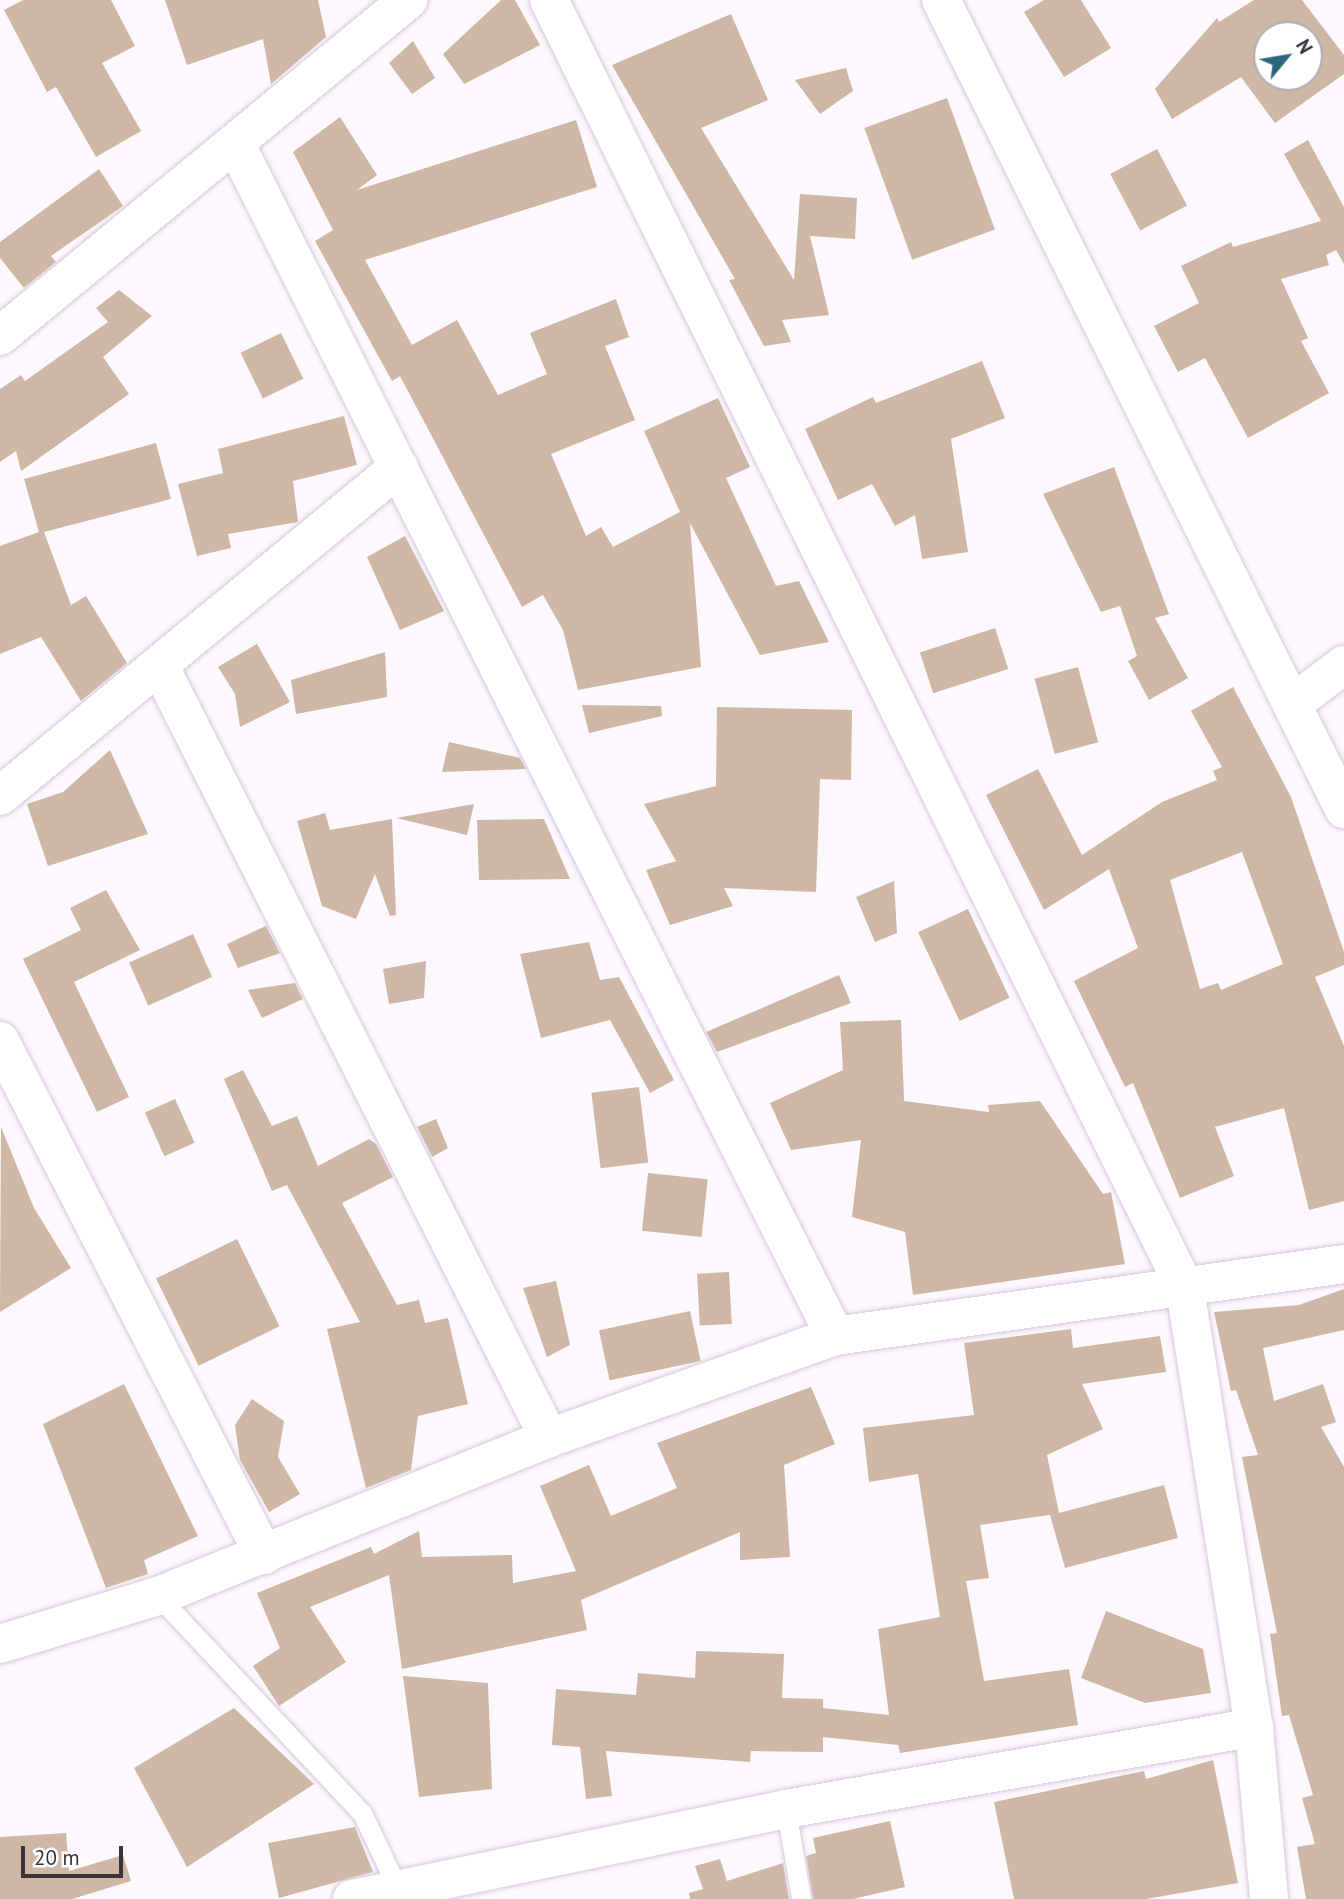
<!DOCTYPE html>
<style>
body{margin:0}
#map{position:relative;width:1344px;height:1899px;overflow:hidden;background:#fcf8fd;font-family:"PT Sans",sans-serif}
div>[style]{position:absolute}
.building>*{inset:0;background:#ceb8a5;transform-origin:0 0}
.roads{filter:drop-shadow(0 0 2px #d7c7de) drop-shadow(0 0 2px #d7c7de)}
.service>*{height:19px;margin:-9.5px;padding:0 9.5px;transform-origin:9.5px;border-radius:9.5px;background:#fff}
.minor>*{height:38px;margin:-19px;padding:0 19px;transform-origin:19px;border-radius:19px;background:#fff}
.secondary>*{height:38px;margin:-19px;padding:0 19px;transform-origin:19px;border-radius:19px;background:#fff}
span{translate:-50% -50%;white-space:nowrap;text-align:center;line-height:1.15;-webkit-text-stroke:5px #fff;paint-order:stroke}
.north{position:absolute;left:1253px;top:21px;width:70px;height:70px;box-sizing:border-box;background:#fff;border:2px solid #b0adb1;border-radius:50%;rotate:60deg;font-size:19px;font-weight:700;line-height:28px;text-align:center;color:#39333c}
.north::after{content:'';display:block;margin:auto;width:24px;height:32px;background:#2c667f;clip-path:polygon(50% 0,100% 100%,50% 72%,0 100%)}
.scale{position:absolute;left:21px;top:1846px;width:102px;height:32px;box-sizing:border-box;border:4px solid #39333c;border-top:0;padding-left:9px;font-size:21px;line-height:24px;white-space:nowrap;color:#39333c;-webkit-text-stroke:5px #fff;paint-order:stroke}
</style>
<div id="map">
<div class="building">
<i style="clip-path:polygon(23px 0,111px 0,135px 46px,102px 63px,141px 131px,96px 157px,56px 87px,47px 92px,4px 10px)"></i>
<i style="clip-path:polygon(165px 0,318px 0,326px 37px,271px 84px,263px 39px,187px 65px)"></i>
<i style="clip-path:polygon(501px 0,515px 0,540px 45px,464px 84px,443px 54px)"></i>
<i style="clip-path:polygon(1044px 0,1081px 0,1111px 48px,1064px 77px,1024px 12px)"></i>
<i style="clip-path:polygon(evenodd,1254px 0,1302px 0,1344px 55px,1344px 74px,1275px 123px,1241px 77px,1172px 119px,1155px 89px,1217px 18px,1219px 22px,1254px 0,1267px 35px,1309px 35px,1309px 77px,1267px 77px,1267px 35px)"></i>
<i style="clip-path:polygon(731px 14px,768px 100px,701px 128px,794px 280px,800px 194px,857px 198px,855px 239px,810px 236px,829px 315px,782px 320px,791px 342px,764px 346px,729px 280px,735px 279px,612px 65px)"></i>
<i style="clip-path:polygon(413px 41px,435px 78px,412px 94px,389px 63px)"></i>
<i style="clip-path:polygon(846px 68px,853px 91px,820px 114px,795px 80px)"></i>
<i style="left:947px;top:98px;width:140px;height:88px;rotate:70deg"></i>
<i style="clip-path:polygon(340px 117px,377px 175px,357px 190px,576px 120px,597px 187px,365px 260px,412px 345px,457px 320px,498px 395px,547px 374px,530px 333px,616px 299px,629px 337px,605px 346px,635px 420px,551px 454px,586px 536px,601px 527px,613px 547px,680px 512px,644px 431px,718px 398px,750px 467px,726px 478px,776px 586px,799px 581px,829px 642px,760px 655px,690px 523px,701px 667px,578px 690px,563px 630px,543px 595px,522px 607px,400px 376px,392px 381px,315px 241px,333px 230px,293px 152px)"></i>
<i style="clip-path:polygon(1308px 140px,1344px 207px,1344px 264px,1336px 250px,1326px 255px,1329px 265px,1281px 279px,1308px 338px,1301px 341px,1329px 393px,1248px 438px,1205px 358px,1178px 372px,1154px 326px,1199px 303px,1181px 266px,1231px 242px,1233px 247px,1321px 221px,1284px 154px)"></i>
<i style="left:1157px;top:149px;width:64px;height:53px;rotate:62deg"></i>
<i style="clip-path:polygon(99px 169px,123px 206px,51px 256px,56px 262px,24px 288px,0 258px,0 242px)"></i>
<i style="clip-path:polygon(119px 290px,152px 316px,103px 357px,129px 394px,21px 471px,16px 451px,0 462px,0 389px,21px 375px,25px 381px,108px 322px,96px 308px)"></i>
<i style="left:281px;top:333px;width:51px;height:45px;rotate:64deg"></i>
<i style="clip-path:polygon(982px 361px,1005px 418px,951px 439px,968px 552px,922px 559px,915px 515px,895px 526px,872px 484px,838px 500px,805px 429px,873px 397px,876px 403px)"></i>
<i style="clip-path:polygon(344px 416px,357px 465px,293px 481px,298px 522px,228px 534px,231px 548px,197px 556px,178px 484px,223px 473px,218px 449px)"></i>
<i style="clip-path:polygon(156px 443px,171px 499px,44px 532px,71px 605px,86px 596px,127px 663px,81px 701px,41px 637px,0 654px,0 546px,39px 532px,24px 479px)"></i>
<i style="clip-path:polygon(1114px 467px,1169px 614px,1155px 618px,1188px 678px,1149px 700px,1128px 661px,1137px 656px,1120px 606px,1101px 612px,1043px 494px)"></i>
<i style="clip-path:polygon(405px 536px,444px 611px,400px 630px,367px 557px)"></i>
<i style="left:995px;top:628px;width:43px;height:79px;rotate:72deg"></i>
<i style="clip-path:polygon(257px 644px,290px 702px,240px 727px,235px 694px,218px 667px)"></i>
<i style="clip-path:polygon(385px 652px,387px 697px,296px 714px,291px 680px)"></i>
<i style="left:1078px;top:667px;width:78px;height:45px;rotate:75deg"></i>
<i style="clip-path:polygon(evenodd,1233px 687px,1291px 797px,1344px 952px,1344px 965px,1315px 977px,1344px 1046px,1344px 1201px,1309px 1210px,1284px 1108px,1215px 1127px,1234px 1176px,1180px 1198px,1133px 1083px,1125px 1087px,1074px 981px,1138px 948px,1109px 869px,1044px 910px,986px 795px,1038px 769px,1082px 855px,1162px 802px,1217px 780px,1213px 771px,1222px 767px,1191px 711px,1233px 687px,1242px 852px,1283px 964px,1221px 990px,1218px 983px,1200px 989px,1170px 880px,1242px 852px)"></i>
<i style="clip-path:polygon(582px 705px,661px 706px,662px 716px,589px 733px)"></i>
<i style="clip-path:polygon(717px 707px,852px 710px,851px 780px,820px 779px,816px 892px,724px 888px,733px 906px,670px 925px,646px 870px,676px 861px,644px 804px,716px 786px)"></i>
<i style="clip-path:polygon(449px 742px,520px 758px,526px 769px,442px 772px)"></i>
<i style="clip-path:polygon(110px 750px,148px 834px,48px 866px,27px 804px,63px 792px)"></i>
<i style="clip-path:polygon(474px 804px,467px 835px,396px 818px)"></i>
<i style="clip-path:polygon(325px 813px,330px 830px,392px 819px,396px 915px,390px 916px,375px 874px,356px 919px,322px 906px,297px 821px)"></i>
<i style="clip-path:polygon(544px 819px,570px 879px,479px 880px,477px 820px)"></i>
<i style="clip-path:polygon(894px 881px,897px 933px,875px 942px,856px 897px)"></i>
<i style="clip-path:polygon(106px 890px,140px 950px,74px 982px,129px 1097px,97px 1112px,23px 959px,81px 930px,70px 908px)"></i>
<i style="left:968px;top:909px;width:98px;height:55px;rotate:65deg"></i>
<i style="clip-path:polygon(266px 926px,280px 953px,238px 968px,227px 944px)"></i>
<i style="left:193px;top:934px;width:47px;height:70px;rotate:66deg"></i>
<i style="clip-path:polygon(589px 942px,600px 980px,619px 977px,674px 1080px,650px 1093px,610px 1020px,541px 1038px,520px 954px)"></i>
<i style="clip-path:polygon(426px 961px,424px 998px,389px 1004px,383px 969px)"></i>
<i style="clip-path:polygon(839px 975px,851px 1003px,717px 1052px,706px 1032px)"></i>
<i style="clip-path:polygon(295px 983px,303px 999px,262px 1018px,248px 990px)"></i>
<i style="clip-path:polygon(901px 1020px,904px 1101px,989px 1112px,988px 1105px,1040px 1101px,1103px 1194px,1111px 1192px,1125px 1264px,913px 1295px,905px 1232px,852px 1217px,861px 1140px,791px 1150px,770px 1103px,843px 1070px,840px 1022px)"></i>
<i style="clip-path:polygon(243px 1070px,272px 1126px,297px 1116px,318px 1166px,369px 1139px,376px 1144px,393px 1177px,342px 1203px,397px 1305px,419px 1300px,425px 1323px,448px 1318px,468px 1404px,418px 1416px,411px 1470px,366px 1488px,327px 1329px,360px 1322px,287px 1185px,272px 1191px,224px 1079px)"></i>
<i style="left:639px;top:1087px;width:76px;height:48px;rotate:83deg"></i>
<i style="left:175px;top:1099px;width:48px;height:33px;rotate:66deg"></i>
<i style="clip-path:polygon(436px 1119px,448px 1148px,432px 1157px,417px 1127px)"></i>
<i style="clip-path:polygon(1px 1127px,34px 1208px,71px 1268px,0 1312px)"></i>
<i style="left:648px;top:1173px;width:60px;height:58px;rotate:6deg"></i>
<i style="left:237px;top:1239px;width:97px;height:90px;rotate:64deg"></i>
<i style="left:729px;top:1272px;width:52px;height:32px;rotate:87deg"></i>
<i style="clip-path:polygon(556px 1281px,570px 1345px,547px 1357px,523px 1288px)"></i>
<i style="clip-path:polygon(1344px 1289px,1344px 1330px,1263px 1348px,1274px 1401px,1323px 1384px,1336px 1422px,1321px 1427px,1344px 1467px,1344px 1899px,1306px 1899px,1297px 1847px,1315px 1844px,1302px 1798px,1313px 1795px,1289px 1715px,1282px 1716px,1270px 1634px,1277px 1633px,1242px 1457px,1258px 1455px,1236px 1390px,1231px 1391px,1214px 1312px,1299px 1305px)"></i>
<i style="left:690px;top:1311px;width:51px;height:93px;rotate:78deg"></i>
<i style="clip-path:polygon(1071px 1329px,1073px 1348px,1160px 1336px,1166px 1372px,1082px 1384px,1103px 1429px,1047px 1455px,1059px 1513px,1164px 1485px,1178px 1538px,1065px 1568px,1050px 1515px,1056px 1514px,980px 1525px,989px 1578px,966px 1581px,984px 1681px,1069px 1669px,1078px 1725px,900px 1753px,898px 1745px,823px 1737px,823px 1752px,751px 1751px,750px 1762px,606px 1751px,612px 1796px,586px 1799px,580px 1747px,552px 1745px,556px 1689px,636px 1695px,638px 1673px,695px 1678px,696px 1651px,784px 1654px,782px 1698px,823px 1699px,823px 1708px,889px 1715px,878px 1629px,940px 1617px,918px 1474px,869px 1482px,863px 1428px,974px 1415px,964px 1343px)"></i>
<i style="clip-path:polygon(124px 1384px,198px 1536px,144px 1560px,148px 1574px,106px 1588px,43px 1424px)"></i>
<i style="clip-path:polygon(811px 1387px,835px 1444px,784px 1465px,790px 1557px,740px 1560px,740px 1532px,581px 1600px,587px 1630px,402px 1669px,389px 1575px,310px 1607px,346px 1662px,279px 1706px,253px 1666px,280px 1648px,257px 1593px,371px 1547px,374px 1554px,419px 1531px,422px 1557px,512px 1555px,513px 1583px,576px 1571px,540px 1486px,589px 1465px,611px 1516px,677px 1488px,657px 1443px)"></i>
<i style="clip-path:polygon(252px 1399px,284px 1421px,278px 1457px,300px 1494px,269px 1512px,240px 1460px,235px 1425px)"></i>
<i style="clip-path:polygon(1106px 1611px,1203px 1649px,1211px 1693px,1145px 1703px,1081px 1678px)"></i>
<i style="clip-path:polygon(403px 1676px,488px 1683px,492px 1789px,419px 1797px)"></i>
<i style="clip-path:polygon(234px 1708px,314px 1784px,187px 1867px,134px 1768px)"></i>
<i style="clip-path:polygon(1213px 1760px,1238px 1883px,1146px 1899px,1014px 1899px,994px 1802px,1144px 1771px,1146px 1779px)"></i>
<i style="clip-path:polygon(890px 1821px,905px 1887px,853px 1899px,813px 1899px,806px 1856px,816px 1853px,813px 1838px)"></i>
<i style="clip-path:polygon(355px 1827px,373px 1872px,279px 1898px,268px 1843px)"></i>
<i style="clip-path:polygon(66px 1833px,69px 1871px,123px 1855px,131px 1881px,72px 1899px,0 1899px,0 1837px)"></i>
<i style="clip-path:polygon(720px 1859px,727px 1881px,783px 1863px,789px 1899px,690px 1899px,689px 1893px,703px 1889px,695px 1866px)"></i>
</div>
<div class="roads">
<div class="service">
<i style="left:158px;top:1596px;width:298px;rotate:46.8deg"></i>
<i style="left:362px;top:1813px;width:91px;rotate:64.6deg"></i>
<i style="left:786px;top:1809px;width:91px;rotate:80.5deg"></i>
</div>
<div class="minor">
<i style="left:549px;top:0;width:1436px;rotate:63.72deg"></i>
<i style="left:1185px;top:1288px;width:444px;rotate:81.1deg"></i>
<i style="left:1254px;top:1727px;width:173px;rotate:85deg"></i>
<i style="left:236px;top:145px;width:1333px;rotate:63.3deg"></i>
<i style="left:0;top:336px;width:529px;rotate:-39.47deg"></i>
<i style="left:159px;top:665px;width:866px;rotate:63.23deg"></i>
<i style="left:1292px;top:704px;width:65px;rotate:-36.9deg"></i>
<i style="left:0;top:796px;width:517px;rotate:-39.51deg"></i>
<i style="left:0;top:1041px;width:578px;rotate:62.81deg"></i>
<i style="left:0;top:1644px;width:165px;rotate:-16.9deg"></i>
<i style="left:158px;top:1596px;width:422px;rotate:-22deg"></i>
<i style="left:549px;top:1438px;width:304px;rotate:-19.6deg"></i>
<i style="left:835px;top:1336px;width:514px;rotate:-8.05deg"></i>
<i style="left:352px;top:1899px;width:443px;rotate:-11.7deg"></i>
<i style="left:786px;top:1809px;width:475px;rotate:-9.9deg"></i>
</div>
<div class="secondary">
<i style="left:941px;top:0;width:904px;rotate:63.52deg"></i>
</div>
</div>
<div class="north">N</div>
<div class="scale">20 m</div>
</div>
